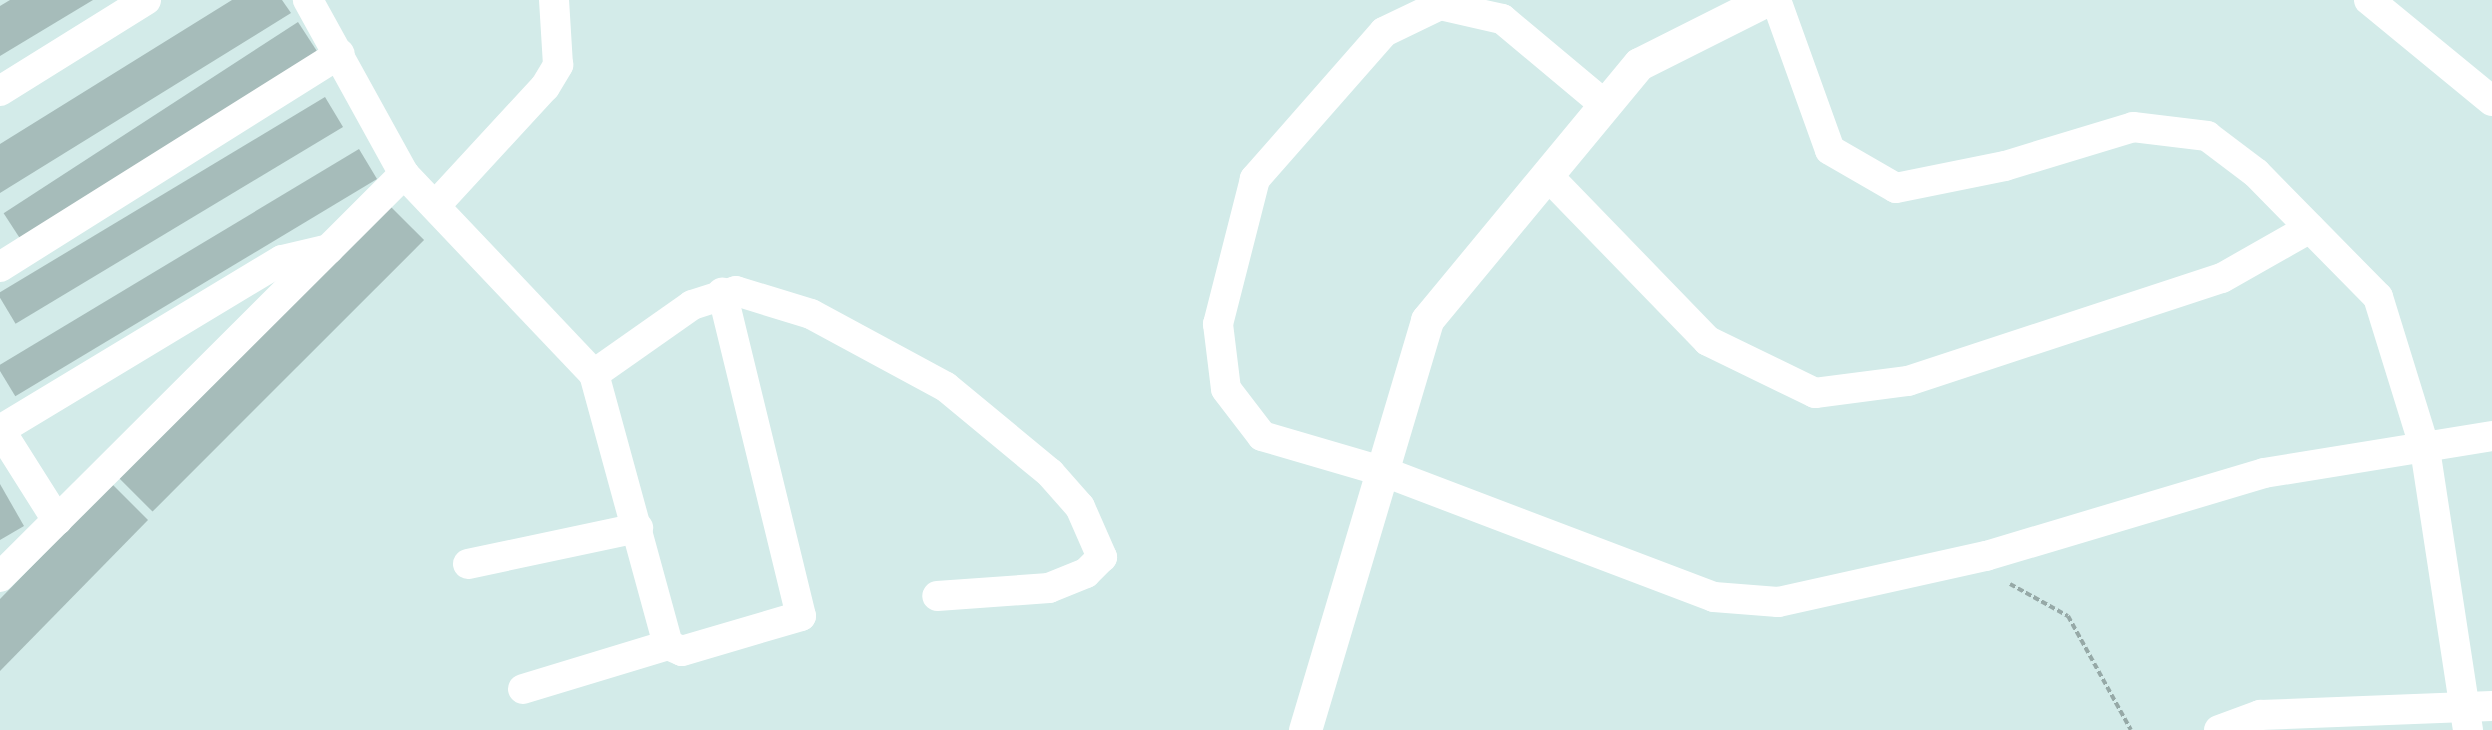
<!DOCTYPE html>
<style>
body{margin:0}
#map{position:relative;width:2492px;height:730px;overflow:hidden;background:#d3ebe9;font-family:"Alegreya Sans",sans-serif}
div>[style]{position:absolute}
.building>*{inset:0;background:#a6bcba;transform-origin:0 0}
.path>*{height:4px;margin-top:-2px;transform-origin:0;background:repeating-linear-gradient(90deg,#96a9a7 0 6px,transparent 0 9px)}
.minor>*{height:30px;margin:-15px;padding:0 15px;transform-origin:15px;border-radius:15px;background:#fff}
.tertiary>*{height:33px;margin:-16.5px;padding:0 16.5px;transform-origin:16.5px;border-radius:16.5px;background:#fff}
span{translate:-50% -50%;white-space:nowrap;text-align:center;line-height:1.15;-webkit-text-stroke:5px #d3ebe9;paint-order:stroke}
</style>
<div id="map">
<div class="building">
<i style="clip-path:polygon(10px 0,93px 0,0 56px,0 6px)"></i>
<i style="clip-path:polygon(232px 0,282px 0,291px 13px,0 193px,0 144px)"></i>
<i style="left:298px;top:22px;width:43px;height:351px;rotate:57deg"></i>
<i style="left:325px;top:97px;width:35px;height:382px;rotate:59deg"></i>
<i style="left:359px;top:149px;width:35px;height:422px;rotate:59deg"></i>
<i style="left:388px;top:204px;width:51px;height:384px;rotate:45deg"></i>
<i style="clip-path:polygon(0 484px,24px 526px,0 540px)"></i>
<i style="clip-path:polygon(112px 484px,148px 520px,0 671px,0 599px)"></i>
</div>
<div class="path">
<i style="left:2010px;top:584px;width:66px;rotate:28.9deg"></i>
<i style="left:2068px;top:616px;width:130px;rotate:61.1deg"></i>
</div>
<div class="minor">
<i style="left:1776px;top:0;width:159px;rotate:70.2deg"></i>
<i style="left:1830px;top:150px;width:76px;rotate:29.9deg"></i>
<i style="left:1896px;top:188px;width:111px;rotate:-11.4deg"></i>
<i style="left:2005px;top:166px;width:134px;rotate:-16.9deg"></i>
<i style="left:2133px;top:127px;width:75px;rotate:6.9deg"></i>
<i style="left:2207px;top:136px;width:61px;rotate:37.1deg"></i>
<i style="left:2256px;top:173px;width:174px;rotate:45.5deg"></i>
<i style="left:2378px;top:297px;width:159px;rotate:72.8deg"></i>
<i style="left:2425px;top:449px;width:284px;rotate:81.3deg"></i>
<i style="left:2369px;top:0;width:159px;rotate:39.4deg"></i>
<i style="left:0;top:91px;width:172px;rotate:-31.9deg"></i>
<i style="left:1605px;top:105px;width:134px;rotate:-140.1deg"></i>
<i style="left:1502px;top:19px;width:64px;rotate:-167.3deg"></i>
<i style="left:1440px;top:5px;width:62px;rotate:154.3deg"></i>
<i style="left:1384px;top:32px;width:196px;rotate:131.3deg"></i>
<i style="left:1255px;top:179px;width:150px;rotate:104.3deg"></i>
<i style="left:1218px;top:324px;width:65px;rotate:83deg"></i>
<i style="left:1226px;top:389px;width:59px;rotate:52.5deg"></i>
<i style="left:1262px;top:436px;width:125px;rotate:16.3deg"></i>
<i style="left:1382px;top:471px;width:355px;rotate:20.8deg"></i>
<i style="left:1714px;top:597px;width:64px;rotate:4.5deg"></i>
<i style="left:1778px;top:602px;width:213px;rotate:-12.5deg"></i>
<i style="left:1986px;top:556px;width:290px;rotate:-16.6deg"></i>
<i style="left:2264px;top:473px;width:231px;rotate:-9.2deg"></i>
<i style="left:404px;top:174px;width:276px;rotate:46.5deg"></i>
<i style="left:594px;top:374px;width:281px;rotate:74.7deg"></i>
<i style="left:668px;top:645px;width:15px;rotate:23deg"></i>
<i style="left:682px;top:651px;width:124px;rotate:-16.4deg"></i>
<i style="left:801px;top:616px;width:333px;rotate:-103.7deg"></i>
<i style="left:1547px;top:175px;width:231px;rotate:45.9deg"></i>
<i style="left:1708px;top:341px;width:119px;rotate:25.9deg"></i>
<i style="left:1815px;top:393px;width:94px;rotate:-7.4deg"></i>
<i style="left:1908px;top:381px;width:330px;rotate:-18.2deg"></i>
<i style="left:2222px;top:278px;width:101px;rotate:-29.6deg"></i>
<i style="left:435px;top:206px;width:162px;rotate:-47.3deg"></i>
<i style="left:545px;top:87px;width:26px;rotate:-59deg"></i>
<i style="left:558px;top:65px;width:65px;rotate:-93.5deg"></i>
<i style="left:0;top:267px;width:401px;rotate:-32.1deg"></i>
<i style="left:594px;top:374px;width:120px;rotate:-35.1deg"></i>
<i style="left:692px;top:305px;width:46px;rotate:-17.7deg"></i>
<i style="left:736px;top:291px;width:78px;rotate:17deg"></i>
<i style="left:811px;top:314px;width:153px;rotate:28.4deg"></i>
<i style="left:946px;top:387px;width:135px;rotate:39.6deg"></i>
<i style="left:1050px;top:473px;width:45px;rotate:48.6deg"></i>
<i style="left:1080px;top:507px;width:55px;rotate:66.3deg"></i>
<i style="left:1102px;top:557px;width:23px;rotate:135deg"></i>
<i style="left:1086px;top:573px;width:40px;rotate:158deg"></i>
<i style="left:1049px;top:588px;width:112px;rotate:175.9deg"></i>
<i style="left:0;top:430px;width:329px;rotate:-31.1deg"></i>
<i style="left:282px;top:260px;width:48px;rotate:-13.2deg"></i>
<i style="left:0;top:430px;width:107px;rotate:57.7deg"></i>
<i style="left:468px;top:564px;width:174px;rotate:-12deg"></i>
<i style="left:0;top:577px;width:571px;rotate:-44.93deg"></i>
<i style="left:404px;top:174px;width:199px;rotate:-118.9deg"></i>
<i style="left:523px;top:689px;width:152px;rotate:-16.9deg"></i>
<i style="left:2219px;top:730px;width:44px;rotate:-20.1deg"></i>
<i style="left:2260px;top:715px;width:232px;rotate:-2.2deg"></i>
</div>
<div class="tertiary">
<i style="left:1305px;top:730px;width:428px;rotate:-73.4deg"></i>
<i style="left:1427px;top:320px;width:332px;rotate:-50.4deg"></i>
<i style="left:1639px;top:64px;width:142px;rotate:-26.7deg"></i>
</div>
</div>
